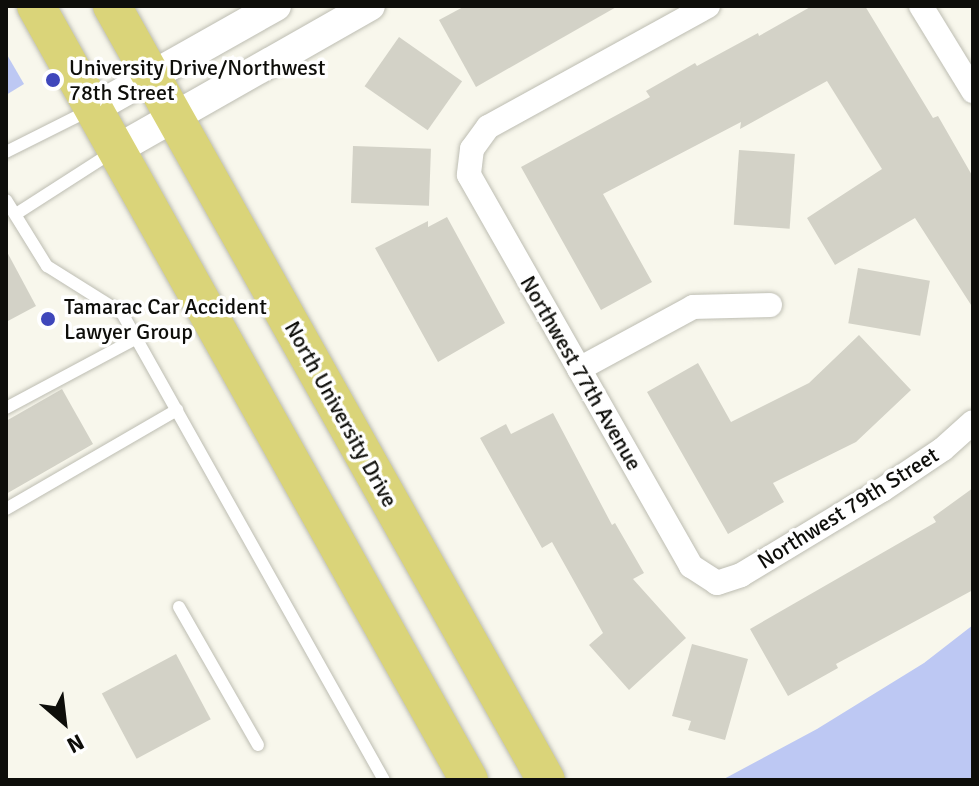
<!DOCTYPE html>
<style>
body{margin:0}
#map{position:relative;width:979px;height:786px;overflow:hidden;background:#f8f7ec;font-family:Signika,sans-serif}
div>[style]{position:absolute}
.green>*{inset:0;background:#bdc8f3}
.building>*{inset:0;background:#d3d2c7;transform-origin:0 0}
.roads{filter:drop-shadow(0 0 2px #bdbdb2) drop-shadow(0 0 2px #bdbdb2)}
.service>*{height:12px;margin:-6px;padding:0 6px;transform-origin:6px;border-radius:6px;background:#fff}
.minor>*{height:24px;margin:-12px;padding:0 12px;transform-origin:12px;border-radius:12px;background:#fff}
.tertiary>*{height:30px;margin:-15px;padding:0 15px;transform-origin:15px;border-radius:15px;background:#fff}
.primary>*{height:38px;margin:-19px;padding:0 19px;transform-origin:19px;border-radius:19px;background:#dad479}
.dots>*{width:22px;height:22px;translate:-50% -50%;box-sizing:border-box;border:4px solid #fff;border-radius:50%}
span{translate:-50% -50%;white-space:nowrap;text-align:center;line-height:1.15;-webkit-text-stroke:7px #fff;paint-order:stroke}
.poi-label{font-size:22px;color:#0e0e0a}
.left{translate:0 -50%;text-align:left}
.street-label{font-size:22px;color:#0e0e0a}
.frame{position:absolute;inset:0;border:8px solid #0e0e0a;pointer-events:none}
.north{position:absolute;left:24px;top:682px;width:80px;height:80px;-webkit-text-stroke:6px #fff;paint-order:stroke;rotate:152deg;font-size:22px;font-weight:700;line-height:32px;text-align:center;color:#0e0e0a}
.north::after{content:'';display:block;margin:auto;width:28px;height:36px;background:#0e0e0a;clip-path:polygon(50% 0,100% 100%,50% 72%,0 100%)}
</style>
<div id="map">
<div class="green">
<i style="clip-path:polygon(6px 53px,24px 84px,6px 95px)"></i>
<i style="clip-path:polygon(973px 625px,973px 780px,722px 780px,817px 729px,924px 663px)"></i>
</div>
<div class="building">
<i style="clip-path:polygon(465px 6px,618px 6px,476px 87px,439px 20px)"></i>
<i style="clip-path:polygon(812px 6px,865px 6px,933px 118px,938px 116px,973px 177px,973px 308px,915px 218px,835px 265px,807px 218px,882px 169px,827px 81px,740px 129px,741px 122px,603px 194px,652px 282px,601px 310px,521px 167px,650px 97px,646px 91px,695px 63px,697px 66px,758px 33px,759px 36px)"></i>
<i style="left:399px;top:37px;width:77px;height:60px;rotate:35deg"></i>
<i style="left:353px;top:146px;width:78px;height:57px;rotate:2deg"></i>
<i style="left:739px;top:150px;width:56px;height:75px;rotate:4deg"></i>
<i style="clip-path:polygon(447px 217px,505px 323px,438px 362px,375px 248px,428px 221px,428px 227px)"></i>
<i style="clip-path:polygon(6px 250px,36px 306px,6px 322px)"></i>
<i style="left:858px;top:268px;width:73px;height:56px;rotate:10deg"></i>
<i style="clip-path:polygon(859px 335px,911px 390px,856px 442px,773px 483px,784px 502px,728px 534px,647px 392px,698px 363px,731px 422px,809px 383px)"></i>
<i style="clip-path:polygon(62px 389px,93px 444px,6px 494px,6px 421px)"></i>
<i style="clip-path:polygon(553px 413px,612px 525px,615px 523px,644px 573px,633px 579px,686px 638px,629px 690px,589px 645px,603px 633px,552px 542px,542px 548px,480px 438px,506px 424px,511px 434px)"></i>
<i style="clip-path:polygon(973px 488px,973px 590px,836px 664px,838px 668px,788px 696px,750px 629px,936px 522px,933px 517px)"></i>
<i style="clip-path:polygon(692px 644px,748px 659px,725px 740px,688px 730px,691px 721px,672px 716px)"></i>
<i style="left:176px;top:654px;width:74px;height:84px;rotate:62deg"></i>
</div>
<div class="roads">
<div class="service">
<i style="left:6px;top:152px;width:94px;rotate:-26.6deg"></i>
<i style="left:6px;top:200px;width:78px;rotate:58.2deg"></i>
<i style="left:47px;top:266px;width:89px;rotate:32.1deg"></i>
<i style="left:122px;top:313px;width:535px;rotate:60.71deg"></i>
<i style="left:16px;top:214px;width:117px;rotate:-32.7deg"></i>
<i style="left:6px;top:408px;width:149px;rotate:-28.1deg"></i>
<i style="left:6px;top:509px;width:198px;rotate:-30.1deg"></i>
<i style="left:179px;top:607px;width:159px;rotate:60.2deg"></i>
</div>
<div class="minor">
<i style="left:708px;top:6px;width:251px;rotate:151.2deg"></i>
<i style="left:488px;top:127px;width:27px;rotate:126deg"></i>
<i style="left:472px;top:149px;width:26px;rotate:97deg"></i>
<i style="left:469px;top:175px;width:450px;rotate:60.4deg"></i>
<i style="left:691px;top:566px;width:31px;rotate:33deg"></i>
<i style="left:717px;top:583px;width:25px;rotate:-18deg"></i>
<i style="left:741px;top:575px;width:165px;rotate:-31.1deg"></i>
<i style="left:882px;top:490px;width:73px;rotate:-33.9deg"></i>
<i style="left:943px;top:449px;width:40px;rotate:-42deg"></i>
<i style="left:921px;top:6px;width:100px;rotate:58.5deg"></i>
<i style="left:579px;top:369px;width:130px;rotate:-28.5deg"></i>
<i style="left:693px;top:307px;width:77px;rotate:-1.5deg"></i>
</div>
<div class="tertiary">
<i style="left:93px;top:109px;width:210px;rotate:-29.4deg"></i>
<i style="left:116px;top:150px;width:292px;rotate:-29.6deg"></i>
</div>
<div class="primary">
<i style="left:36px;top:6px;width:887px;rotate:60.78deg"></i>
<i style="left:112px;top:6px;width:887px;rotate:60.72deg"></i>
</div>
</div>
<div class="dots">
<i style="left:53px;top:80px;background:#3f47bb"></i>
<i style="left:48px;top:319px;background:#3f47bb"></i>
</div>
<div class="poi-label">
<span class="left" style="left:69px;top:80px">University Drive/Northwest<br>78th Street</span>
<span class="left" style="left:64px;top:319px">Tamarac Car Accident<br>Lawyer Group</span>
</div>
<div class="street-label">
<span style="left:581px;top:373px;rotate:60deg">Northwest 77th Avenue</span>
<span style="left:341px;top:414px;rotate:61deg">North University Drive</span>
<span style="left:848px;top:508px;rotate:-32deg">Northwest 79th Street</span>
</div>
<div class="frame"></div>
<div class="north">N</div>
</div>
